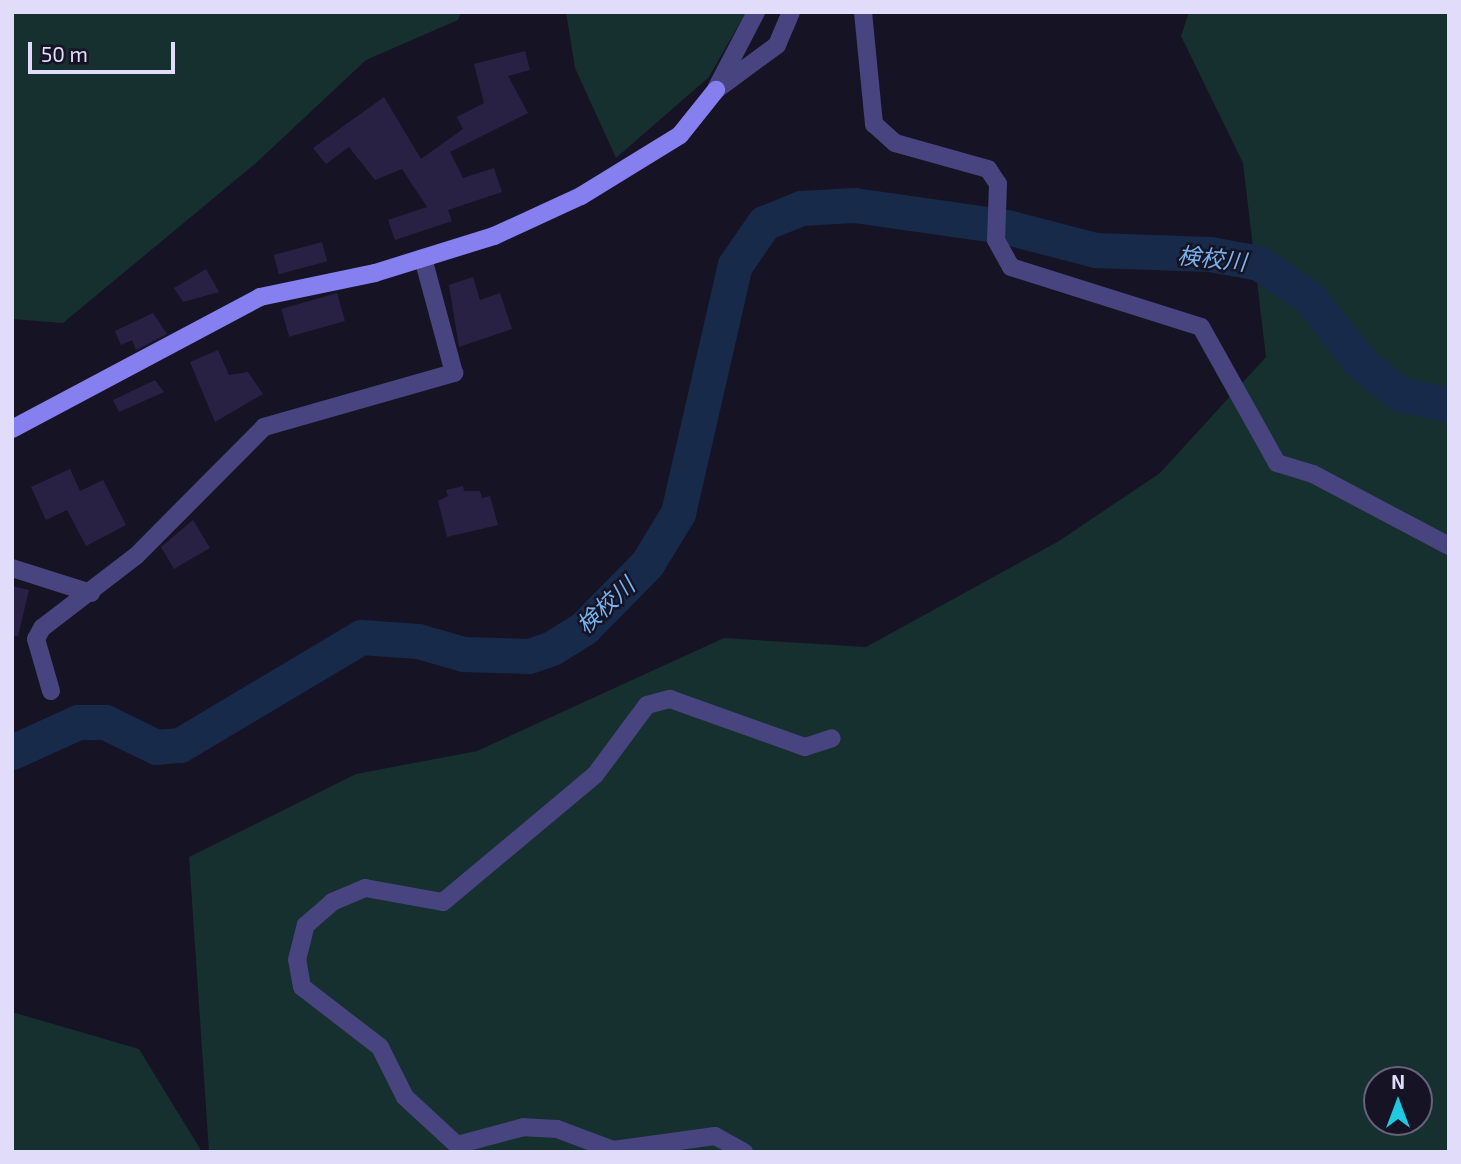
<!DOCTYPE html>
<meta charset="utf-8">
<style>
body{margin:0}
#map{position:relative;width:1461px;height:1164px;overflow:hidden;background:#161325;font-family:"Exo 2","Noto Sans JP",sans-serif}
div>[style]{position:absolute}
.green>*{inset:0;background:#162f2f}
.river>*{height:35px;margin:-17.5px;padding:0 17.5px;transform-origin:17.5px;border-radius:17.5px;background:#172a4a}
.building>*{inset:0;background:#292144;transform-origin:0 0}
.street>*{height:18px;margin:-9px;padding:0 9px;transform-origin:9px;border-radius:9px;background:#48447f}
.secondary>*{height:18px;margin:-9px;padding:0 9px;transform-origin:9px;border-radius:9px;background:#857fef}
span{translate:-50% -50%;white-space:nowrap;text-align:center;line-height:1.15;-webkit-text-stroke:5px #161325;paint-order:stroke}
.water-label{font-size:23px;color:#77b3ee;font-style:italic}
.frame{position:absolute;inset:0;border:14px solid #e0dcfa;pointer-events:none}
.north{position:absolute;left:1363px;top:1066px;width:70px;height:70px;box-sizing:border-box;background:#161325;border:2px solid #67637a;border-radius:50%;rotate:0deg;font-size:19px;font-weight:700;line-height:28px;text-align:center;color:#e0dcfa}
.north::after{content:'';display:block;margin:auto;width:24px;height:32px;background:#20c9e2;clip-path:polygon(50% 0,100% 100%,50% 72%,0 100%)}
.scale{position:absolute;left:28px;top:42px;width:147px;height:32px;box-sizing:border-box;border:4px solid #e0dcfa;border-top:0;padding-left:9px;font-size:21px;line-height:24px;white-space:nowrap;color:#e0dcfa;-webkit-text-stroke:5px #161325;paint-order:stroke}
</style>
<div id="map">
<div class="green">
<i style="clip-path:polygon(12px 12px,461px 12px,458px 20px,366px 60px,256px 163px,63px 323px,12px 319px)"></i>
<i style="clip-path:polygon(566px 12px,746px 12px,709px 77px,616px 158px,575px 68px)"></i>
<i style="clip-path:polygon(evenodd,1189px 12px,1449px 12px,1449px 1152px,209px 1152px,189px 857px,356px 774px,477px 751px,724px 638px,866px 647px,1059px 541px,1160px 473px,1266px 357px,1243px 163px,1181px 36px,1189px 12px,1377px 1080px,1419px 1080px,1419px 1122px,1377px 1122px,1377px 1080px)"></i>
<i style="clip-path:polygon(12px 1012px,139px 1049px,202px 1152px,12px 1152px)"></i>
</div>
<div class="river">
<i style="left:1007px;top:227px;width:91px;rotate:14.6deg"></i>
<i style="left:1095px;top:250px;width:115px;rotate:2deg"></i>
<i style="left:1210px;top:254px;width:50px;rotate:10.4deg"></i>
<i style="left:1259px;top:263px;width:62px;rotate:34.5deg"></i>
<i style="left:1310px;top:298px;width:83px;rotate:51.9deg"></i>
<i style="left:1361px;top:363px;width:50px;rotate:38.5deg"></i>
<i style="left:1400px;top:394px;width:50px;rotate:12.7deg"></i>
<i style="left:12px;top:752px;width:72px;rotate:-24.4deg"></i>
<i style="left:78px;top:722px;width:27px"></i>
<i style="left:105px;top:722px;width:57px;rotate:26.1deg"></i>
<i style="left:156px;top:747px;width:24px;rotate:-5deg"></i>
<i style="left:180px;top:745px;width:211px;rotate:-30.8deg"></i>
<i style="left:361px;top:637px;width:57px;rotate:4deg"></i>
<i style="left:418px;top:641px;width:47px;rotate:16.1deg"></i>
<i style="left:463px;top:654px;width:66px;rotate:1.7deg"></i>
<i style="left:529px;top:656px;width:24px;rotate:-19deg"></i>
<i style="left:552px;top:648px;width:38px;rotate:-32deg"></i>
<i style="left:584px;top:628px;width:90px;rotate:-45.5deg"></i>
<i style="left:647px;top:564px;width:60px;rotate:-58.7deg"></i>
<i style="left:678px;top:513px;width:254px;rotate:-77.1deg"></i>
<i style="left:735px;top:265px;width:51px;rotate:-55.4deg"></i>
<i style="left:764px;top:223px;width:40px;rotate:-22deg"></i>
<i style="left:801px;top:208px;width:53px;rotate:-3.2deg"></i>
<i style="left:854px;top:205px;width:135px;rotate:8.1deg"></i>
</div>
<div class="building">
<i style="clip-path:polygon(525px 51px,530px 70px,508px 76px,528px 113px,450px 152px,463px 178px,494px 168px,502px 192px,448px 210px,452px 221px,395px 240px,388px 220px,427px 207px,402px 169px,375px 180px,349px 147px,326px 164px,313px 148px,384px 97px,421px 159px,463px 129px,457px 117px,484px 103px,474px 64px)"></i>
<i style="left:322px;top:242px;width:20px;height:50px;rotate:75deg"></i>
<i style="clip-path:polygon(206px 269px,219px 292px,183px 302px,174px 288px)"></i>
<i style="clip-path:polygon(473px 277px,480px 300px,500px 293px,512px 329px,459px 347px,449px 285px)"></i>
<i style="left:337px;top:293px;width:29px;height:58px;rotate:74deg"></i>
<i style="clip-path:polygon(153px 313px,167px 334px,136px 350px,132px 340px,121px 345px,115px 331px)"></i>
<i style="clip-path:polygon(218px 350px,229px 375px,248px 372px,263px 394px,215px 422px,190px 362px)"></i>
<i style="clip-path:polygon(155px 380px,164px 392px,119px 412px,113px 400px)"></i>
<i style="clip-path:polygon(70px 469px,80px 491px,103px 480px,126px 525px,86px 546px,67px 510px,46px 520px,31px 487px)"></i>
<i style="clip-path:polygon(463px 486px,464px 491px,480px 491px,482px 498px,490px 496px,498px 525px,447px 537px,438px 501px,448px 496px,446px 490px)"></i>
<i style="clip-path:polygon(193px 520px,210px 548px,174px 569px,161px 547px)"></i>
<i style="clip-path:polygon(12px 586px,29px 590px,18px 636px,12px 636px)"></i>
</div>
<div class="street">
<i style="left:863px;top:12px;width:113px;rotate:84.4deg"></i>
<i style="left:874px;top:124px;width:28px;rotate:42deg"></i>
<i style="left:895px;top:143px;width:97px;rotate:15.6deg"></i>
<i style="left:988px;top:169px;width:18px;rotate:56deg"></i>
<i style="left:998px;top:184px;width:56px;rotate:92deg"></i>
<i style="left:996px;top:240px;width:31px;rotate:61deg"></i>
<i style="left:1011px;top:267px;width:199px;rotate:17.5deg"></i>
<i style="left:1201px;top:327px;width:156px;rotate:60.8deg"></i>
<i style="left:1277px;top:463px;width:38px;rotate:17deg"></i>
<i style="left:1313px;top:474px;width:154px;rotate:27.9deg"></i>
<i style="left:717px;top:87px;width:85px;rotate:-62.5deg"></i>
<i style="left:716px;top:90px;width:76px;rotate:-36.4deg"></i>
<i style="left:777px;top:45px;width:36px;rotate:-67deg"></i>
<i style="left:12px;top:568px;width:83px;rotate:17.6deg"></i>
<i style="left:51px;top:691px;width:54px;rotate:-106.1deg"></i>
<i style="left:36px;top:639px;width:13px;rotate:-61deg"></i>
<i style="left:42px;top:628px;width:118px;rotate:-37.5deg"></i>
<i style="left:136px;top:556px;width:182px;rotate:-45.2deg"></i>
<i style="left:264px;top:427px;width:198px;rotate:-15.9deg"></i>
<i style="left:454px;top:373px;width:119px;rotate:-105.1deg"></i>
<i style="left:744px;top:1152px;width:33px;rotate:-151deg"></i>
<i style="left:715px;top:1136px;width:103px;rotate:172.2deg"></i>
<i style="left:613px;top:1150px;width:60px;rotate:-159.4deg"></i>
<i style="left:557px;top:1129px;width:33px;rotate:-177deg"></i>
<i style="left:524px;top:1127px;width:69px;rotate:165deg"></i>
<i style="left:457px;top:1145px;width:71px;rotate:-137.3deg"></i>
<i style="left:405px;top:1097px;width:56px;rotate:-116.6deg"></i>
<i style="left:380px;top:1047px;width:98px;rotate:-142.4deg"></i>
<i style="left:302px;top:987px;width:27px;rotate:-100deg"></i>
<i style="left:297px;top:960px;width:36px;rotate:-76deg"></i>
<i style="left:306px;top:925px;width:35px;rotate:-41deg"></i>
<i style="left:332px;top:902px;width:36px;rotate:-23deg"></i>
<i style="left:365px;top:888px;width:79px;rotate:10.2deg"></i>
<i style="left:443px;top:902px;width:198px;rotate:-39.9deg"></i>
<i style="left:595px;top:775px;width:87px;rotate:-53.4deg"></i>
<i style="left:647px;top:705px;width:24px;rotate:-15deg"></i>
<i style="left:670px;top:699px;width:143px;rotate:19.6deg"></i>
<i style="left:805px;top:747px;width:28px;rotate:-18deg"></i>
</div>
<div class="secondary">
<i style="left:12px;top:429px;width:281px;rotate:-28deg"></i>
<i style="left:260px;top:297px;width:117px;rotate:-11.8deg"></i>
<i style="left:375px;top:273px;width:125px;rotate:-17.3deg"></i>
<i style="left:494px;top:236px;width:96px;rotate:-24.7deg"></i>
<i style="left:581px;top:196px;width:116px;rotate:-31.6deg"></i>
<i style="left:680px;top:135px;width:58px;rotate:-51.3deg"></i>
</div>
<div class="water-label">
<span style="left:1212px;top:258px;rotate:6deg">検校川</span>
<span style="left:605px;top:605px;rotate:-43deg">検校川</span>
</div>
<div class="frame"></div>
<div class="north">N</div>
<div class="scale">50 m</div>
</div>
